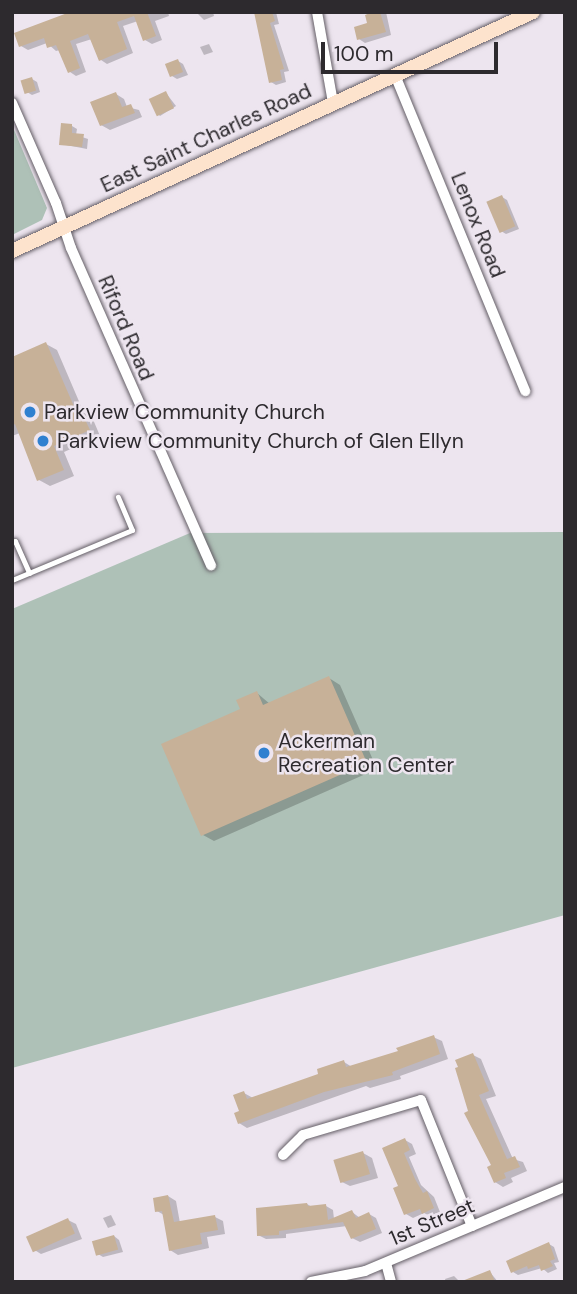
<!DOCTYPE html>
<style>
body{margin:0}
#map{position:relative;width:577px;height:1294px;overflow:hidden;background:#ede5ef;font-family:"DM Sans",sans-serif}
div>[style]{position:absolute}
.green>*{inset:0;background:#aec1b7}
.shadow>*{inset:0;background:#0003}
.building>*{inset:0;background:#c7b198;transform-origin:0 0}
.roads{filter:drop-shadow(0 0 2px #645e66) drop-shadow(0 0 2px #645e66)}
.service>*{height:5px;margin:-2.5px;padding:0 2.5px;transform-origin:2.5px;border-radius:2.5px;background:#fff}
.minor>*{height:10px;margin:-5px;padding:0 5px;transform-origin:5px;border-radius:5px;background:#fff}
.secondary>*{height:14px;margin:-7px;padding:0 7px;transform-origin:7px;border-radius:7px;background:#fde3cd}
.dots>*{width:19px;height:19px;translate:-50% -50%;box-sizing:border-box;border:4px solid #ede5ef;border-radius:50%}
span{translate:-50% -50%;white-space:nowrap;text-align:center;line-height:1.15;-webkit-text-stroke:5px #ede5ef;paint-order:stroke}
.street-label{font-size:21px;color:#2d2a2e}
.poi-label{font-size:21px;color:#2d2a2e}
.left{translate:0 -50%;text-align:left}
.frame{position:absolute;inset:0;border:14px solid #2d2a2e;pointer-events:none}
.scale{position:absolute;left:321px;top:42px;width:177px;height:32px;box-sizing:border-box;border:4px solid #2d2a2e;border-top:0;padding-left:9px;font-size:21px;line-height:24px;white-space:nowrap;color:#2d2a2e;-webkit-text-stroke:5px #ede5ef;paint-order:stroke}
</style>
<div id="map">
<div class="green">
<i style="clip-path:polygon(12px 125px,47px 208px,42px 220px,12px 235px)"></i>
<i style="clip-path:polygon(565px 532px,565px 915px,12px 1068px,12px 609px,190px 533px)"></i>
</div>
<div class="shadow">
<i style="clip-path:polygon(69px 12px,168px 12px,169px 16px,155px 21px,162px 40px,152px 44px,145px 40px,138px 21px,123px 26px,133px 53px,107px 64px,101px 60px,92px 39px,76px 44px,86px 72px,76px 76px,70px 72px,60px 50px,56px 51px,47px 43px,28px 50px,21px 46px)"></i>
<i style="clip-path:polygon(196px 12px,213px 12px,214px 16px,204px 20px)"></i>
<i style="clip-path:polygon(256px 12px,276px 12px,279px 24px,274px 25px,289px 71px,284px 72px,286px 82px,276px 85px,271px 82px)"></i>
<i style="clip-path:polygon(366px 12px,386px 12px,391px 35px,365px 43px,359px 39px,369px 24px)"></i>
<i style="clip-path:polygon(209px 44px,213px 52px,204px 55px,200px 47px)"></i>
<i style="clip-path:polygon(178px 61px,183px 64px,188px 75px,177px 79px,172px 76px)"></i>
<i style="clip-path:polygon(32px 79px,37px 82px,40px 92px,32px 95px,27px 92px)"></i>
<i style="clip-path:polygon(166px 93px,176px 106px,160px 116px,159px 115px)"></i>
<i style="clip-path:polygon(116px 94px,124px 99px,127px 107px,139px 110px,142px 117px,110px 130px,101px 125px)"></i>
<i style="clip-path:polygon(72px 126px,77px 129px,76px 135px,88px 139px,87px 149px,61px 144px)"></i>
<i style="clip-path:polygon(502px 197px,507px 200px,519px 229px,506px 234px,501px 231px)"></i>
<i style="clip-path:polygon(46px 344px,57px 350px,84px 413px,92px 417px,100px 436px,64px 452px,74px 476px,50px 486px,39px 480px,20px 433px,12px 436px,12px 359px)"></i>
<i style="clip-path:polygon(329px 678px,340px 685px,377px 769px,214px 841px,203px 835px,242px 710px,257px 693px,270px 704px)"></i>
<i style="clip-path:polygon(433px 1037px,442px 1041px,448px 1059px,400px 1076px,401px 1079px,370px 1088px,366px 1086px,247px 1128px,239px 1123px,244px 1093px,253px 1098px,321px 1075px,344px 1062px,352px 1067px,400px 1052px)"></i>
<i style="clip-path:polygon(473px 1055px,481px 1059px,496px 1096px,486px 1099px,513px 1159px,523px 1162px,527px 1171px,511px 1178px,513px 1182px,503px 1187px,495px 1182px,493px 1166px,467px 1114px,471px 1112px)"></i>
<i style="clip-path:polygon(405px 1140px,412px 1144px,416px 1154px,409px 1157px,421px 1185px,434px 1197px,440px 1212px,430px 1216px,424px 1213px,413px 1218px,406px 1214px,400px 1187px)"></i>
<i style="clip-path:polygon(363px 1153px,372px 1158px,378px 1178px,350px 1186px,342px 1182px)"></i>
<i style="clip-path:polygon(168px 1196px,176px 1201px,180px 1223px,215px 1217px,223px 1221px,225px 1234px,207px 1237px,209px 1248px,178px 1255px,170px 1250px,164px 1215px,157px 1211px)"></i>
<i style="clip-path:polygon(307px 1204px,312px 1207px,326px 1206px,333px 1210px,334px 1219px,352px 1212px,360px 1218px,369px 1214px,376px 1218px,382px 1233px,360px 1242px,352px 1238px,347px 1226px,286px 1234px,286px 1238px,266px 1239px,258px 1235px)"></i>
<i style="clip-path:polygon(111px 1215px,116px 1225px,108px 1228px,103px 1218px)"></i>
<i style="clip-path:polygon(68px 1220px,76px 1224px,82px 1239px,41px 1254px,33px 1249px)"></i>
<i style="clip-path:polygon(114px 1236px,119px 1240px,123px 1252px,103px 1257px,98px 1254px)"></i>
<i style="clip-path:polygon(549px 1244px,554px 1247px,559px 1262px,554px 1263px,557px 1269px,548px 1273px,542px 1268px,518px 1275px,513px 1272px)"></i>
<i style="clip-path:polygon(490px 1272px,498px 1282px,465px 1282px)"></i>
<i style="clip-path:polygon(454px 1276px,460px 1282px,446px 1282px,445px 1279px)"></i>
</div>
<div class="building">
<i style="clip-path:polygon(70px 12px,147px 12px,156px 36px,143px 41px,134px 16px,117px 22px,127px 49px,99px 61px,88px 34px,70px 41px,80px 68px,68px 73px,56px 45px,47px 48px,44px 38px,19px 47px,14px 33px)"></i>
<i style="clip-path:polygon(254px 12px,272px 12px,275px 21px,270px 23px,284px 69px,280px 70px,282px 80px,269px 83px)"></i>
<i style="clip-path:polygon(375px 12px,380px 12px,386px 32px,357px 40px,354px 27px,367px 23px,365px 15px)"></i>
<i style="left:178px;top:59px;width:14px;height:14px;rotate:69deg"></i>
<i style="left:32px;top:77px;width:14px;height:12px;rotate:73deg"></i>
<i style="left:166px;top:91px;width:19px;height:19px;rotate:65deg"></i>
<i style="clip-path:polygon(116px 92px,122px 107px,131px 104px,135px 113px,100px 126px,90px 102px)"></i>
<i style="clip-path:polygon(61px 123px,72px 124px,72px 133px,84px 134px,82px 147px,59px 145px)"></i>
<i style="left:502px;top:195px;width:34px;height:17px;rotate:67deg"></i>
<i style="clip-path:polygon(46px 342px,76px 411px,80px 409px,90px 430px,54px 446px,64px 470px,37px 481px,15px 424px,12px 426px,12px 357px)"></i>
<i style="clip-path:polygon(329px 676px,367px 763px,201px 836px,161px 744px,240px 709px,236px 700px,257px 691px,263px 705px)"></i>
<i style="clip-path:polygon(434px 1035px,440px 1054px,392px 1072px,393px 1075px,324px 1092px,238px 1124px,234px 1113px,239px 1111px,233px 1095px,244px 1091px,247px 1099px,318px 1074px,317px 1069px,344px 1060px,346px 1067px,398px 1051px,396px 1048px)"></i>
<i style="clip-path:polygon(473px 1053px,489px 1091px,479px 1095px,507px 1159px,515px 1156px,520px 1167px,504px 1173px,506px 1178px,494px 1183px,487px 1167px,491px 1165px,464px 1113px,468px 1111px,455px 1068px,458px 1067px,455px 1060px)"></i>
<i style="clip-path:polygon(405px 1138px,410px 1150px,404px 1153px,415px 1179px,423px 1193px,427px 1191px,434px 1208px,422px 1214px,420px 1209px,404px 1215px,393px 1188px,398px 1186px,382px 1148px)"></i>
<i style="left:363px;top:1151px;width:24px;height:31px;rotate:73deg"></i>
<i style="clip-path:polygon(168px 1195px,174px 1222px,215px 1215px,218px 1230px,200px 1233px,202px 1244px,169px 1251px,162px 1211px,155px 1212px,153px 1198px)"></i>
<i style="clip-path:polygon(307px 1203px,308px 1206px,326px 1204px,328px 1220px,352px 1210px,356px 1218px,369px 1212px,376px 1229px,351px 1239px,343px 1222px,279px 1231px,279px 1235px,257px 1236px,256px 1208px)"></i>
<i style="left:68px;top:1218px;width:17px;height:46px;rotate:66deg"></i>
<i style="left:114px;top:1235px;width:15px;height:23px;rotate:74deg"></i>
<i style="clip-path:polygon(549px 1242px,555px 1259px,550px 1261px,553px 1266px,541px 1271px,539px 1265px,528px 1269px,527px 1266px,511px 1273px,506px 1261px)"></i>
<i style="clip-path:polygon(490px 1270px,495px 1282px,462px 1282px,462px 1281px)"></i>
</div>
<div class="roads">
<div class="service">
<i style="left:12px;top:542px;width:3px;rotate:-18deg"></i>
<i style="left:15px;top:541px;width:35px;rotate:66deg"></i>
<i style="left:12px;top:580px;width:130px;rotate:-22.6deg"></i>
<i style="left:132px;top:530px;width:36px;rotate:-113deg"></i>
</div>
<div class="minor">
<i style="left:317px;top:12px;width:92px;rotate:80deg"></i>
<i style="left:395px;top:75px;width:342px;rotate:67.6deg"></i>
<i style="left:12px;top:103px;width:109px;rotate:66.3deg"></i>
<i style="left:56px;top:203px;width:47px;rotate:71.6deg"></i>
<i style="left:71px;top:248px;width:347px;rotate:66.2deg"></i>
<i style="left:283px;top:1155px;width:28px;rotate:-45deg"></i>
<i style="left:303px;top:1135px;width:123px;rotate:-16.5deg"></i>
<i style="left:421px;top:1100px;width:136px;rotate:68deg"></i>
<i style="left:386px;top:1263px;width:20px;rotate:75deg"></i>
<i style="left:311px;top:1282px;width:55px;rotate:-11.5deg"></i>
<i style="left:365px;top:1271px;width:217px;rotate:-22.8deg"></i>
</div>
<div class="secondary">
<i style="left:12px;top:251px;width:573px;rotate:-24.64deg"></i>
</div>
</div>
<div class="dots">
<i style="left:30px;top:412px;background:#2f80d0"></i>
<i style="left:43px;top:441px;background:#2f80d0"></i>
<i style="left:264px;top:753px;background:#2f80d0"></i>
</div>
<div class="street-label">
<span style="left:206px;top:138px;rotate:-25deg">East Saint Charles Road</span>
<span style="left:478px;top:225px;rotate:68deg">Lenox Road</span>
<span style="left:126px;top:328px;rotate:67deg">Riford Road</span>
<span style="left:432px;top:1222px;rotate:-23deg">1st Street</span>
</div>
<div class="poi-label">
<span class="left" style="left:44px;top:412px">Parkview Community Church</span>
<span class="left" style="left:57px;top:441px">Parkview Community Church of Glen Ellyn</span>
<span class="left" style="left:278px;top:753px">Ackerman<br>Recreation Center</span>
</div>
<div class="frame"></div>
<div class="scale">100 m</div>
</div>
